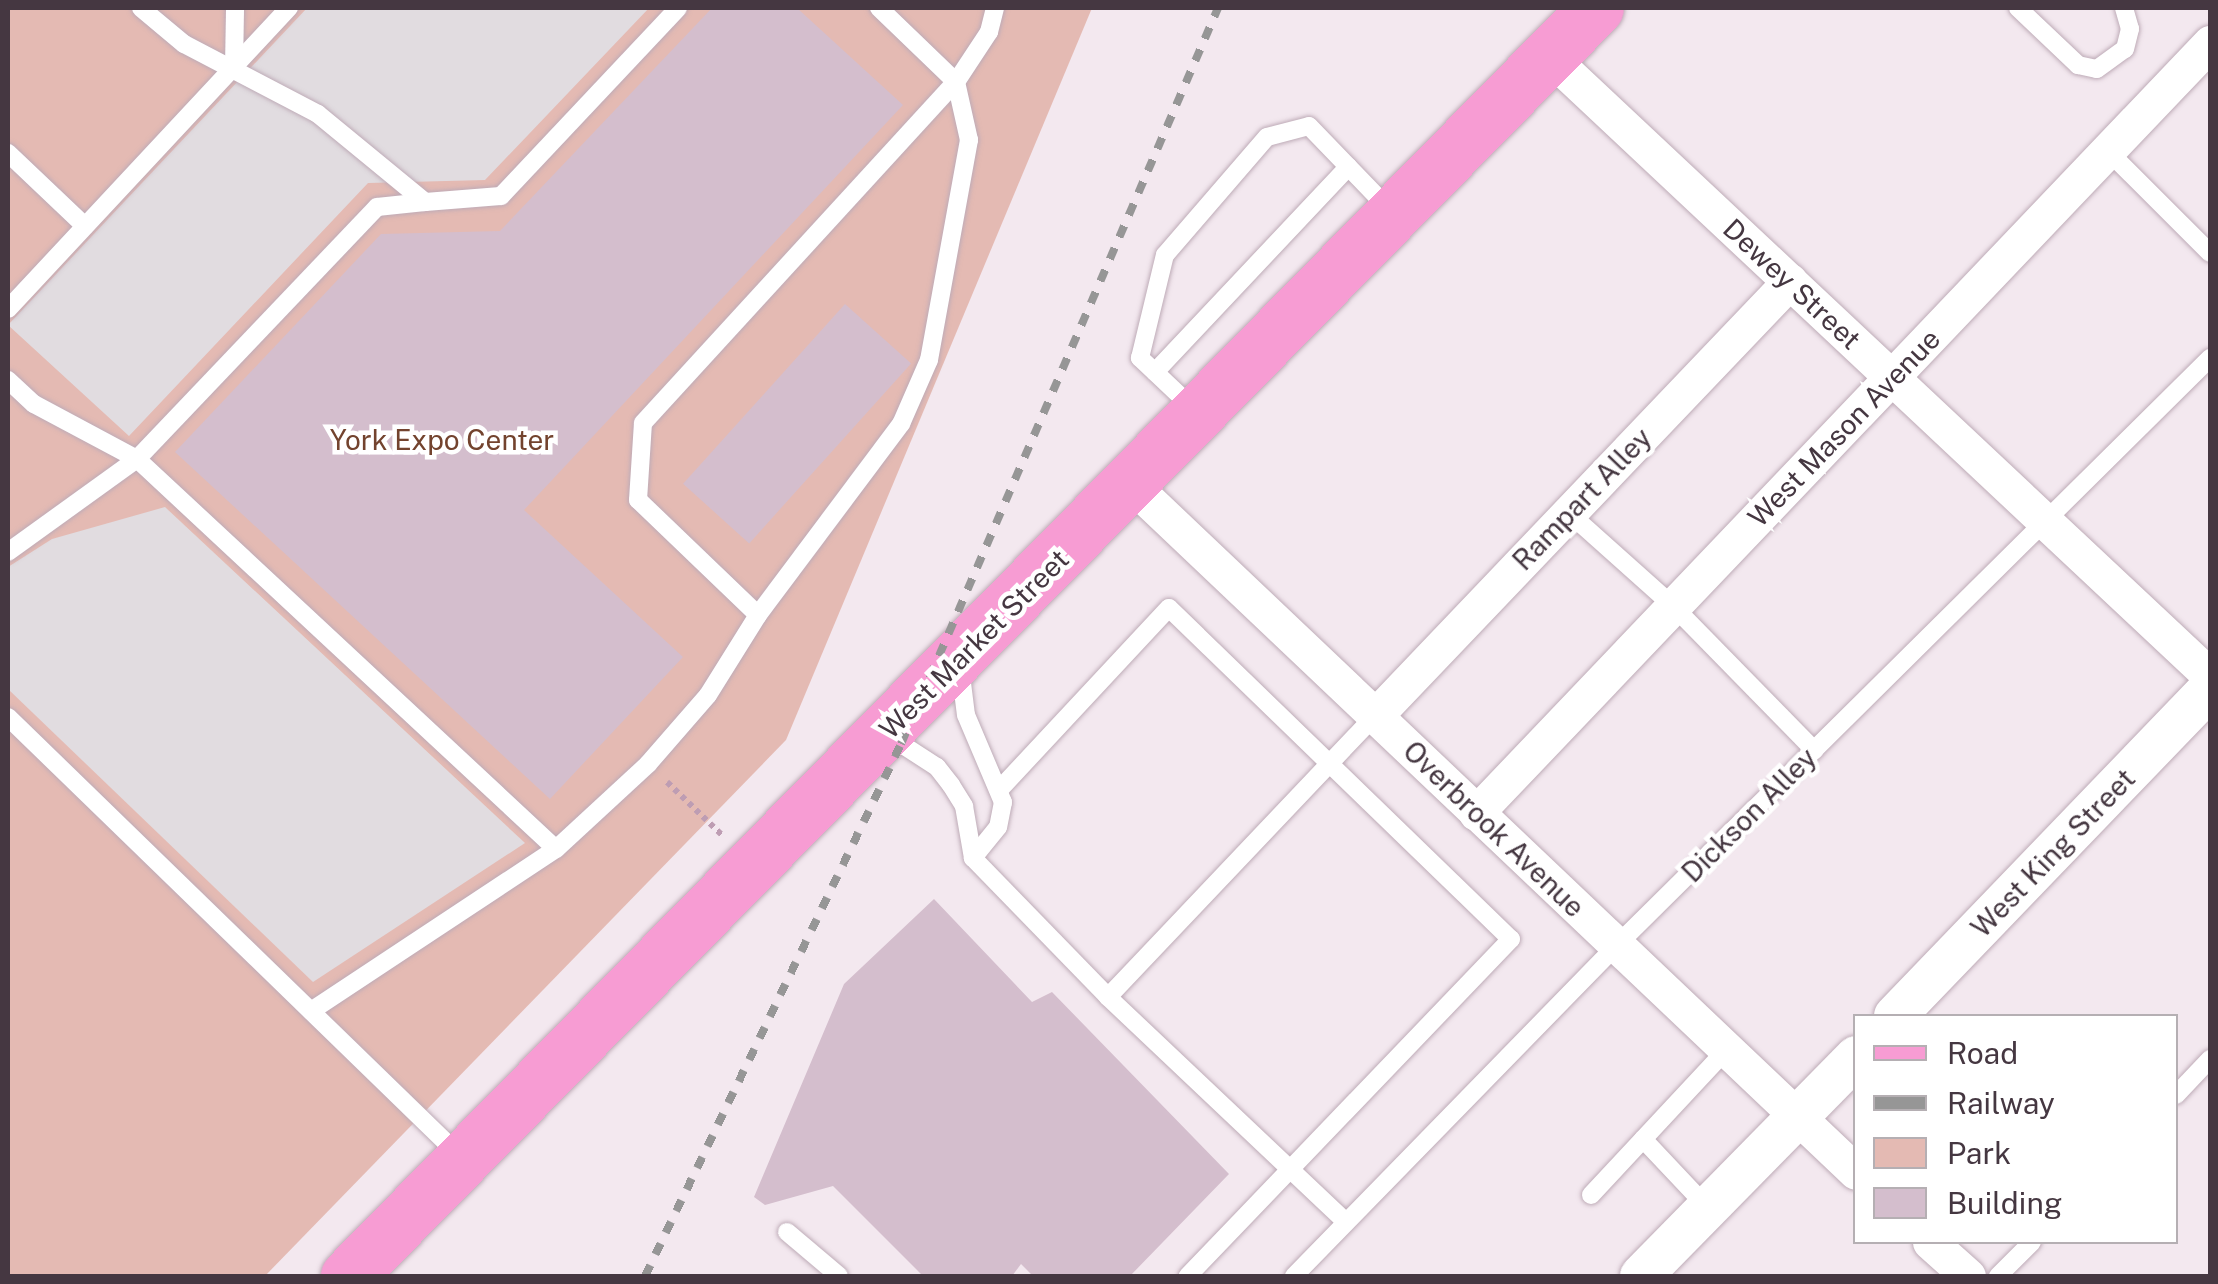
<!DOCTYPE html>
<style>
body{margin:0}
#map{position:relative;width:2218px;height:1284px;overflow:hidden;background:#f3e8ef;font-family:"Public Sans",sans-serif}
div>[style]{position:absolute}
.green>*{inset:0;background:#e4bab3}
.parking>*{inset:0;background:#e1dce0}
.building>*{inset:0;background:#d4becd;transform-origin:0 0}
.path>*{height:6px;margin-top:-3px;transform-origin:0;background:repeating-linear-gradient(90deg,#be9db3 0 5px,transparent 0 10px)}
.roads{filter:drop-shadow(0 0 2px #beabb7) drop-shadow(0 0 2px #beabb7)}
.service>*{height:18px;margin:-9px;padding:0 9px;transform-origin:9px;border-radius:9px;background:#fff}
.minor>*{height:35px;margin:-17.5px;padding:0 17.5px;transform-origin:17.5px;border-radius:17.5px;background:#fff}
.tertiary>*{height:42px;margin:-21px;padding:0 21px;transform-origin:21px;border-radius:21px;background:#fff}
.primary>*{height:55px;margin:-27.5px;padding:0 27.5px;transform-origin:27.5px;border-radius:27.5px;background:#f79cd3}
.rail>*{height:8px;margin-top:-4px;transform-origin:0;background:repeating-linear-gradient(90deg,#969696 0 12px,transparent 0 24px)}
span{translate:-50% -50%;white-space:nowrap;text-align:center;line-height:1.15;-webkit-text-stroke:9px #fff;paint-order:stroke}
.street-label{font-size:28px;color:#453741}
.park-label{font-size:28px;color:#73432e}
.frame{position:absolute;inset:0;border:10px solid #453741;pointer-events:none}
.legend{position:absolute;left:1853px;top:1014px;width:325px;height:230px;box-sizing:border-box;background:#fff;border:2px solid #b5afb3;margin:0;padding:12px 18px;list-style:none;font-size:30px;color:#453741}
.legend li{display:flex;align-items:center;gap:20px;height:50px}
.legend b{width:50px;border:2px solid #b5afb3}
</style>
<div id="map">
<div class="green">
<i style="clip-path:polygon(8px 8px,1092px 8px,786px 740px,265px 1276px,8px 1276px)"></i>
</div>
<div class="parking">
<i style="clip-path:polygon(307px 8px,649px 8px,485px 180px,368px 183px,129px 436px,8px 325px)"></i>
<i style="clip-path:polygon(165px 507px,525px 843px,313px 982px,8px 689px,8px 567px,52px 539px)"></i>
</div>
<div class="building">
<i style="clip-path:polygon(712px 8px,797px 8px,903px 105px,524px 510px,683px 657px,550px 799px,175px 452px,381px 234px,500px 231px)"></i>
<i style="left:845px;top:304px;width:89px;height:242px;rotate:42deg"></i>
<i style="clip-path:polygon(934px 899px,1032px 1002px,1052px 992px,1229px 1174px,1130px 1276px,1033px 1276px,1021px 1264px,1012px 1276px,923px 1276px,833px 1186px,765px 1205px,754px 1197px,844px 984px)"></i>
</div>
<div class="path">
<i style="left:667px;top:782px;width:78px;rotate:44deg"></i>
</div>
<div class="roads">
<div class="service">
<i style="left:2018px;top:8px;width:83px;rotate:43.5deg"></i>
<i style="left:2078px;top:65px;width:19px;rotate:12deg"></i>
<i style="left:2097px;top:69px;width:34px;rotate:-36deg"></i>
<i style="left:2125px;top:49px;width:21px;rotate:-76deg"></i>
<i style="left:2130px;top:29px;width:22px;rotate:-106deg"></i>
<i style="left:234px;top:67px;width:59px;rotate:-89deg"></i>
<i style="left:2108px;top:151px;width:144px;rotate:45deg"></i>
<i style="left:8px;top:153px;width:106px;rotate:43.5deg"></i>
<i style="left:425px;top:202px;width:76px;rotate:-4.5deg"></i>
<i style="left:501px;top:196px;width:258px;rotate:-46.7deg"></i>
<i style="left:8px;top:309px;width:412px;rotate:-47deg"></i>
<i style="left:1155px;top:372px;width:282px;rotate:-46.7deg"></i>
<i style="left:8px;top:380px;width:35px;rotate:43deg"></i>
<i style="left:34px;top:404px;width:117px;rotate:28.1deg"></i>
<i style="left:137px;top:459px;width:572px;rotate:42.95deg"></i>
<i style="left:1195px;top:410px;width:76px;rotate:-136.6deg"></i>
<i style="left:1140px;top:358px;width:106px;rotate:-76.4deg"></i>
<i style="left:1165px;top:255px;width:156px;rotate:-49.2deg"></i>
<i style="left:1267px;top:137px;width:43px;rotate:-14.7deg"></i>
<i style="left:1309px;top:126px;width:118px;rotate:46deg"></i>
<i style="left:1569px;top:513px;width:140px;rotate:41.8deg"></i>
<i style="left:1673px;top:606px;width:202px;rotate:45.6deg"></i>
<i style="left:8px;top:552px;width:159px;rotate:-35.8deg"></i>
<i style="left:137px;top:459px;width:348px;rotate:-46.4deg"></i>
<i style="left:377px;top:207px;width:48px;rotate:-5.9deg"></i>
<i style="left:425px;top:202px;width:139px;rotate:-140.6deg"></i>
<i style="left:318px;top:114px;width:151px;rotate:-152.4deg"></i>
<i style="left:184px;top:44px;width:56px;rotate:-140.1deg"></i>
<i style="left:758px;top:615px;width:166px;rotate:-136.2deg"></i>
<i style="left:638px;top:500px;width:77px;rotate:-86.3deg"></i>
<i style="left:643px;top:423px;width:463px;rotate:-47.5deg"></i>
<i style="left:956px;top:82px;width:60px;rotate:-56.6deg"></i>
<i style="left:989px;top:32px;width:25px;rotate:-76deg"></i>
<i style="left:960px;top:667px;width:48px;rotate:82.9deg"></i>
<i style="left:966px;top:715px;width:95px;rotate:67deg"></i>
<i style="left:1003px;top:802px;width:25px;rotate:101deg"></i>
<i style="left:998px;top:827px;width:40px;rotate:129deg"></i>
<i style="left:8px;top:717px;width:629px;rotate:44.16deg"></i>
<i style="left:889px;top:736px;width:57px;rotate:32.9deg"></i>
<i style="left:937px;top:767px;width:23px;rotate:52deg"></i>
<i style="left:951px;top:785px;width:25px;rotate:58deg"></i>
<i style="left:964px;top:806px;width:53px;rotate:80.2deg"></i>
<i style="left:973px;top:858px;width:194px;rotate:45.8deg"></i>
<i style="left:1108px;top:997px;width:325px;rotate:43.4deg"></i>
<i style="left:999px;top:790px;width:249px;rotate:-47deg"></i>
<i style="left:1169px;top:608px;width:476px;rotate:44.1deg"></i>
<i style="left:1511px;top:939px;width:467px;rotate:133.8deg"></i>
<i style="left:1108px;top:997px;width:388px;rotate:-46.5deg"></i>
<i style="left:311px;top:1011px;width:294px;rotate:-33.5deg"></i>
<i style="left:556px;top:849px;width:125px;rotate:-42.7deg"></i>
<i style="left:648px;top:764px;width:91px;rotate:-49deg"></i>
<i style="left:708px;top:695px;width:94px;rotate:-58deg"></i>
<i style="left:758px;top:615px;width:239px;rotate:-53.2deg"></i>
<i style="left:901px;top:424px;width:70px;rotate:-66.4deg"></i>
<i style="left:929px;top:360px;width:224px;rotate:-79.7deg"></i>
<i style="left:969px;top:140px;width:59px;rotate:-102.6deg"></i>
<i style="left:956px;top:82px;width:107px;rotate:-136.1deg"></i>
<i style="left:2176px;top:1095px;width:50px;rotate:-46.6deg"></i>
<i style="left:1643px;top:1139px;width:95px;rotate:46.7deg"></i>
<i style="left:1591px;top:1195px;width:198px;rotate:-47deg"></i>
<i style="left:787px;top:1232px;width:68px;rotate:40.2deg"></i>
<i style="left:1294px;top:1276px;width:461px;rotate:-45.7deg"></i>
<i style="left:1616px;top:946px;width:836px;rotate:-44.71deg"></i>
<i style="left:1998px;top:1276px;width:48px;rotate:-45deg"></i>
</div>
<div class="minor">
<i style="left:1549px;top:56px;width:906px;rotate:43.17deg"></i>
<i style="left:1132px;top:485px;width:998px;rotate:43.5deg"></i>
<i style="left:1375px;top:716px;width:601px;rotate:-46.35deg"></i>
<i style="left:1476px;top:813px;width:1064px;rotate:-46.37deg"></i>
<i style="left:1930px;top:1242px;width:51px;rotate:41.8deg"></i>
</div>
<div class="tertiary">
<i style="left:1895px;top:1016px;width:454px;rotate:-46.1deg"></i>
<i style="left:1641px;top:1276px;width:307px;rotate:-45.5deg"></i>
</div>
<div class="primary">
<i style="left:348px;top:1276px;width:1779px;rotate:-45.46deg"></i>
</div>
</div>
<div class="rail">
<i style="left:645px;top:1276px;width:590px;rotate:-64.3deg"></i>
<i style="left:901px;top:744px;width:801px;rotate:-66.7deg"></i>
</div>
<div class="street-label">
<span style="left:1792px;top:284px;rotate:43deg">Dewey Street</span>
<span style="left:1844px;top:428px;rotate:-46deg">West Mason Avenue</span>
<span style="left:1582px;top:499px;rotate:-46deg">Rampart Alley</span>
<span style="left:974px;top:644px;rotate:-45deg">West Market Street</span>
<span style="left:1749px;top:815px;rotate:-45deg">Dickson Alley</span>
<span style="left:1494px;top:829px;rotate:44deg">Overbrook Avenue</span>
<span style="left:2053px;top:853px;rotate:-46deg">West King Street</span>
</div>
<div class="park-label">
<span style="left:442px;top:440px">York Expo Center</span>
</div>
<div class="frame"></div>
<ul class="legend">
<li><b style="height:12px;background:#f79cd3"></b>Road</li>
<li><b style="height:12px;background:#969696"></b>Railway</li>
<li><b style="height:28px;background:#e4bab3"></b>Park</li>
<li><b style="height:28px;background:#d4becd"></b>Building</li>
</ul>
</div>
